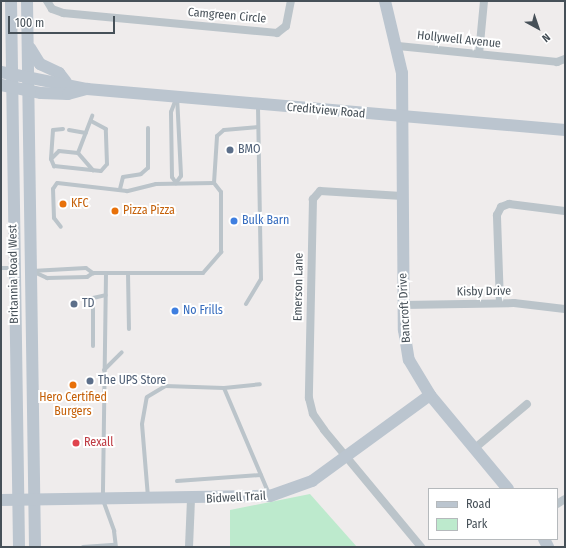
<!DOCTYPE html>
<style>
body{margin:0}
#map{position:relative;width:566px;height:548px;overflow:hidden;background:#efecec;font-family:"Fira Sans Condensed",sans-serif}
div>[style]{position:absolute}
.green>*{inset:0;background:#bdeacd}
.lane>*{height:4px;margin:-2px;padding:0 2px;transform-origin:2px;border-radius:2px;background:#bbc4ca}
.street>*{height:8px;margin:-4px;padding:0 4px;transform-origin:4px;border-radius:4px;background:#bbc4ca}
.secondary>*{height:12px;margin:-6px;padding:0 6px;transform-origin:6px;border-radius:6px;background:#bbc5cf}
.dots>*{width:11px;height:11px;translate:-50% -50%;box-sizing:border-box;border:2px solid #fff;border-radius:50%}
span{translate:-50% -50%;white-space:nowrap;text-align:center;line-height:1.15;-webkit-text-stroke:4px #fff;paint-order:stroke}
.street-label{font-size:12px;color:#465058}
.service-label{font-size:12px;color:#4e5e75}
.left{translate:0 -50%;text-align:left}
.food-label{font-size:12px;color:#c56008}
.shop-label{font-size:12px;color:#366cbe}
.health-label{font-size:12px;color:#be3a42}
.frame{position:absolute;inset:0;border:2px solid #465058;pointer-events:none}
.legend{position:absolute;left:428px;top:488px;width:130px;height:52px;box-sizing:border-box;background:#fff;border:1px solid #b5b9bc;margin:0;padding:5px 7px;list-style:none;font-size:12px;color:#465058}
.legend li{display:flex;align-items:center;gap:8px;height:20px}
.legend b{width:20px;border:1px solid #b5b9bc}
.north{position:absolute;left:518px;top:8px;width:40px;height:40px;-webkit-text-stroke:3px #fff;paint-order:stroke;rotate:140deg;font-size:11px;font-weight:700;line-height:16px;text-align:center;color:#465058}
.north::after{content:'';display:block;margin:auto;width:14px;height:18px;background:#465058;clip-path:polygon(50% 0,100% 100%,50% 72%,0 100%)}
.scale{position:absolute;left:8px;top:16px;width:107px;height:18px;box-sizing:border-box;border:2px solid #465058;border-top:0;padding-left:5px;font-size:12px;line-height:14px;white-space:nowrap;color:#465058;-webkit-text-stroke:3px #fff;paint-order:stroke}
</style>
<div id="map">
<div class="green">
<i style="clip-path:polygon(310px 494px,357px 547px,230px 547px,230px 510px)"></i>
</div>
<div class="lane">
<i style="left:177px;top:96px;width:80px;rotate:87.1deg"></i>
<i style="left:181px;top:176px;width:9px;rotate:126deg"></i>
<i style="left:176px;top:183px;width:7px;rotate:-124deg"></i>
<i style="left:172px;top:177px;width:65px;rotate:-90.9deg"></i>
<i style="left:171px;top:112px;width:17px;rotate:-69deg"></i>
<i style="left:63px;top:129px;width:10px;rotate:174deg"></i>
<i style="left:53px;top:130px;width:29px;rotate:94deg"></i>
<i style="left:51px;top:159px;width:8px;rotate:67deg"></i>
<i style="left:54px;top:166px;width:47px;rotate:6.1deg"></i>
<i style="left:101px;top:171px;width:9px;rotate:-49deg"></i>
<i style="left:107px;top:164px;width:35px;rotate:-92deg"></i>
<i style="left:106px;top:129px;width:17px;rotate:-152deg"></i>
<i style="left:69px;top:130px;width:17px;rotate:10deg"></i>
<i style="left:78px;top:153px;width:23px;rotate:49deg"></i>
<i style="left:51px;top:159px;width:11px;rotate:-45deg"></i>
<i style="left:59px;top:151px;width:19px;rotate:6deg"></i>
<i style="left:78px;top:153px;width:40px;rotate:-69deg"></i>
<i style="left:214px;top:183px;width:47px;rotate:-86.3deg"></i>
<i style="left:217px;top:136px;width:9px;rotate:-41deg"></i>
<i style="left:224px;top:130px;width:33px;rotate:-5deg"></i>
<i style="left:120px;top:189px;width:12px;rotate:-76deg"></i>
<i style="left:123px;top:177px;width:18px;rotate:-9deg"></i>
<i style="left:141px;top:174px;width:9px;rotate:-41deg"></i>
<i style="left:148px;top:168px;width:40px;rotate:-90deg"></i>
<i style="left:1px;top:268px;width:12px"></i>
<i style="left:32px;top:271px;width:17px;rotate:25deg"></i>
<i style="left:47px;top:278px;width:40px;rotate:-1.4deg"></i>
<i style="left:87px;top:277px;width:7px;rotate:-34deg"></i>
<i style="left:93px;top:273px;width:110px"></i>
<i style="left:203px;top:273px;width:28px;rotate:-49deg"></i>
<i style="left:221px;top:252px;width:60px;rotate:-90deg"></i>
<i style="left:221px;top:192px;width:11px;rotate:-128deg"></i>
<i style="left:214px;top:183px;width:58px;rotate:179deg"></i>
<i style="left:156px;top:184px;width:30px;rotate:166deg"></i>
<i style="left:127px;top:191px;width:70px;rotate:-173.5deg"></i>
<i style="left:57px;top:183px;width:7px;rotate:124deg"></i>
<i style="left:53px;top:189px;width:29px;rotate:88deg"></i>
<i style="left:54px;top:218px;width:11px;rotate:52deg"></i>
<i style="left:32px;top:271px;width:54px;rotate:-3.2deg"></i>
<i style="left:86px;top:268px;width:9px;rotate:36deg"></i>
<i style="left:128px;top:273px;width:56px;rotate:89deg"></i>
<i style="left:106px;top:274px;width:226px;rotate:90.8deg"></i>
<i style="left:103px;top:500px;width:33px;rotate:70deg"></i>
<i style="left:114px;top:531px;width:16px;rotate:83deg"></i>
<i style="left:246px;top:304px;width:29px;rotate:-59deg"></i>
<i style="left:261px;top:279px;width:174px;rotate:-91deg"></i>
<i style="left:93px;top:346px;width:48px;rotate:-90deg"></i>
<i style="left:93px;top:298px;width:13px;rotate:-13deg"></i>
<i style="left:104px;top:370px;width:25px;rotate:-45deg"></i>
<i style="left:224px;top:388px;width:115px;rotate:67deg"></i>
<i style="left:177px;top:481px;width:84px;rotate:-4.1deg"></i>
<i style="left:148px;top:497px;width:73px;rotate:-94.7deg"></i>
<i style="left:142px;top:424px;width:27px;rotate:-80deg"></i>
<i style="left:147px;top:397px;width:21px;rotate:-31deg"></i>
<i style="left:165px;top:386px;width:59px;rotate:1.9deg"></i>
<i style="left:224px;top:388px;width:36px;rotate:-6deg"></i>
<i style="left:83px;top:547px;width:32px;rotate:-4deg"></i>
</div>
<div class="street">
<i style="left:47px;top:1px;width:9px;rotate:58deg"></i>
<i style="left:52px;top:9px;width:12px;rotate:20deg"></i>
<i style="left:63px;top:13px;width:215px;rotate:5.3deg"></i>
<i style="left:277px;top:33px;width:11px;rotate:-38deg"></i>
<i style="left:286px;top:26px;width:25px;rotate:-79deg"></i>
<i style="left:398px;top:46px;width:160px;rotate:5.7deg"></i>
<i style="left:557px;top:62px;width:9px;rotate:-21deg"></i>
<i style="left:479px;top:54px;width:53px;rotate:-84.6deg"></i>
<i style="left:402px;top:196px;width:82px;rotate:-176.5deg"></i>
<i style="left:320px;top:191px;width:11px;rotate:131deg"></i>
<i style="left:313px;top:199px;width:199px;rotate:91.2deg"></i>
<i style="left:309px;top:398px;width:16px;rotate:76deg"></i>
<i style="left:313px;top:414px;width:19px;rotate:55deg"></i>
<i style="left:324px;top:430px;width:152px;rotate:50.3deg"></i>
<i style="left:500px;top:303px;width:88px;rotate:-92deg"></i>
<i style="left:497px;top:215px;width:9px;rotate:-63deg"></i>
<i style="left:501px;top:207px;width:9px;rotate:-21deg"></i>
<i style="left:509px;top:204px;width:56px;rotate:7.1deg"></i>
<i style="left:403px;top:305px;width:111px;rotate:-1deg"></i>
<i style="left:514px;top:303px;width:51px;rotate:6.7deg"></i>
<i style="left:475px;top:448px;width:68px;rotate:-40.2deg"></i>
<i style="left:557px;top:504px;width:9px;rotate:-32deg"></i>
<i style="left:189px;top:547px;width:47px;rotate:-87.6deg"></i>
</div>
<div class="secondary">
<i style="left:11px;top:1px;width:546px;rotate:89.16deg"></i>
<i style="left:27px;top:1px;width:546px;rotate:89.16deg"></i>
<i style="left:385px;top:1px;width:74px;rotate:76.7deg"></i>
<i style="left:402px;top:73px;width:257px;rotate:89.6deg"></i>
<i style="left:404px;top:330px;width:30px;rotate:81deg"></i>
<i style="left:409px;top:360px;width:41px;rotate:59deg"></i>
<i style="left:430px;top:395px;width:122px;rotate:50.3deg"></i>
<i style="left:30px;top:48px;width:19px;rotate:58deg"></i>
<i style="left:40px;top:64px;width:21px;rotate:25deg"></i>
<i style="left:59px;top:73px;width:11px;rotate:52deg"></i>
<i style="left:1px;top:72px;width:88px;rotate:11.2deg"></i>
<i style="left:87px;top:89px;width:480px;rotate:4.9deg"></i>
<i style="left:1px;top:85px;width:41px;rotate:11.3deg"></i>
<i style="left:41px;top:93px;width:27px;rotate:2deg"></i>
<i style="left:68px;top:94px;width:20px;rotate:-15deg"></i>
<i style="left:1px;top:500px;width:269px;rotate:-0.9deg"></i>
<i style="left:270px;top:496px;width:45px;rotate:-19.7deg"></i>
<i style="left:312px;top:481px;width:146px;rotate:-36.1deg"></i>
<i style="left:544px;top:539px;width:9px;rotate:63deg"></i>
</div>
<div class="dots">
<i style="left:230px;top:150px;background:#5c6f8a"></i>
<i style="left:63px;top:204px;background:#e8710a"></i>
<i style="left:115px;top:211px;background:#e8710a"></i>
<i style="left:234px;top:221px;background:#3f7fe0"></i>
<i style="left:74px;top:304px;background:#5c6f8a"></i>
<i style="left:175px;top:311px;background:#3f7fe0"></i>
<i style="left:90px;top:381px;background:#5c6f8a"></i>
<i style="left:73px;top:385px;background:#e8710a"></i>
<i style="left:76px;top:443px;background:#e0444e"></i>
</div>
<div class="street-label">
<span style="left:227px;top:16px;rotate:5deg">Camgreen Circle</span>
<span style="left:459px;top:40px;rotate:6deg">Hollywell Avenue</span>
<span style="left:326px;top:111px;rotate:5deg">Creditview Road</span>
<span style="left:14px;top:274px;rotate:-91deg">Britannia Road West</span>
<span style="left:299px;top:287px;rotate:-89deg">Emerson Lane</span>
<span style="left:484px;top:292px;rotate:-1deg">Kisby Drive</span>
<span style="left:405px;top:308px;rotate:-93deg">Bancroft Drive</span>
<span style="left:236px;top:498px;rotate:-3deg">Bidwell Trail</span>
</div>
<div class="service-label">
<span class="left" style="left:238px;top:150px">BMO</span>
<span class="left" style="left:82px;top:304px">TD</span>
<span class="left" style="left:98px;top:381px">The UPS Store</span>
</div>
<div class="food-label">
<span class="left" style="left:71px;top:204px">KFC</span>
<span class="left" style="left:123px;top:211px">Pizza Pizza</span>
<span style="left:73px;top:405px">Hero Certified<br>Burgers</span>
</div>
<div class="shop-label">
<span class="left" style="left:242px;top:221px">Bulk Barn</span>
<span class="left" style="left:183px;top:311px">No Frills</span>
</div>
<div class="health-label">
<span class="left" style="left:84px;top:443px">Rexall</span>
</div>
<div class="frame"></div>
<ul class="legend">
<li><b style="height:5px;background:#bbc5cf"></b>Road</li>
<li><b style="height:11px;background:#bdeacd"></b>Park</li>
</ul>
<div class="north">N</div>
<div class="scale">100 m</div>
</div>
